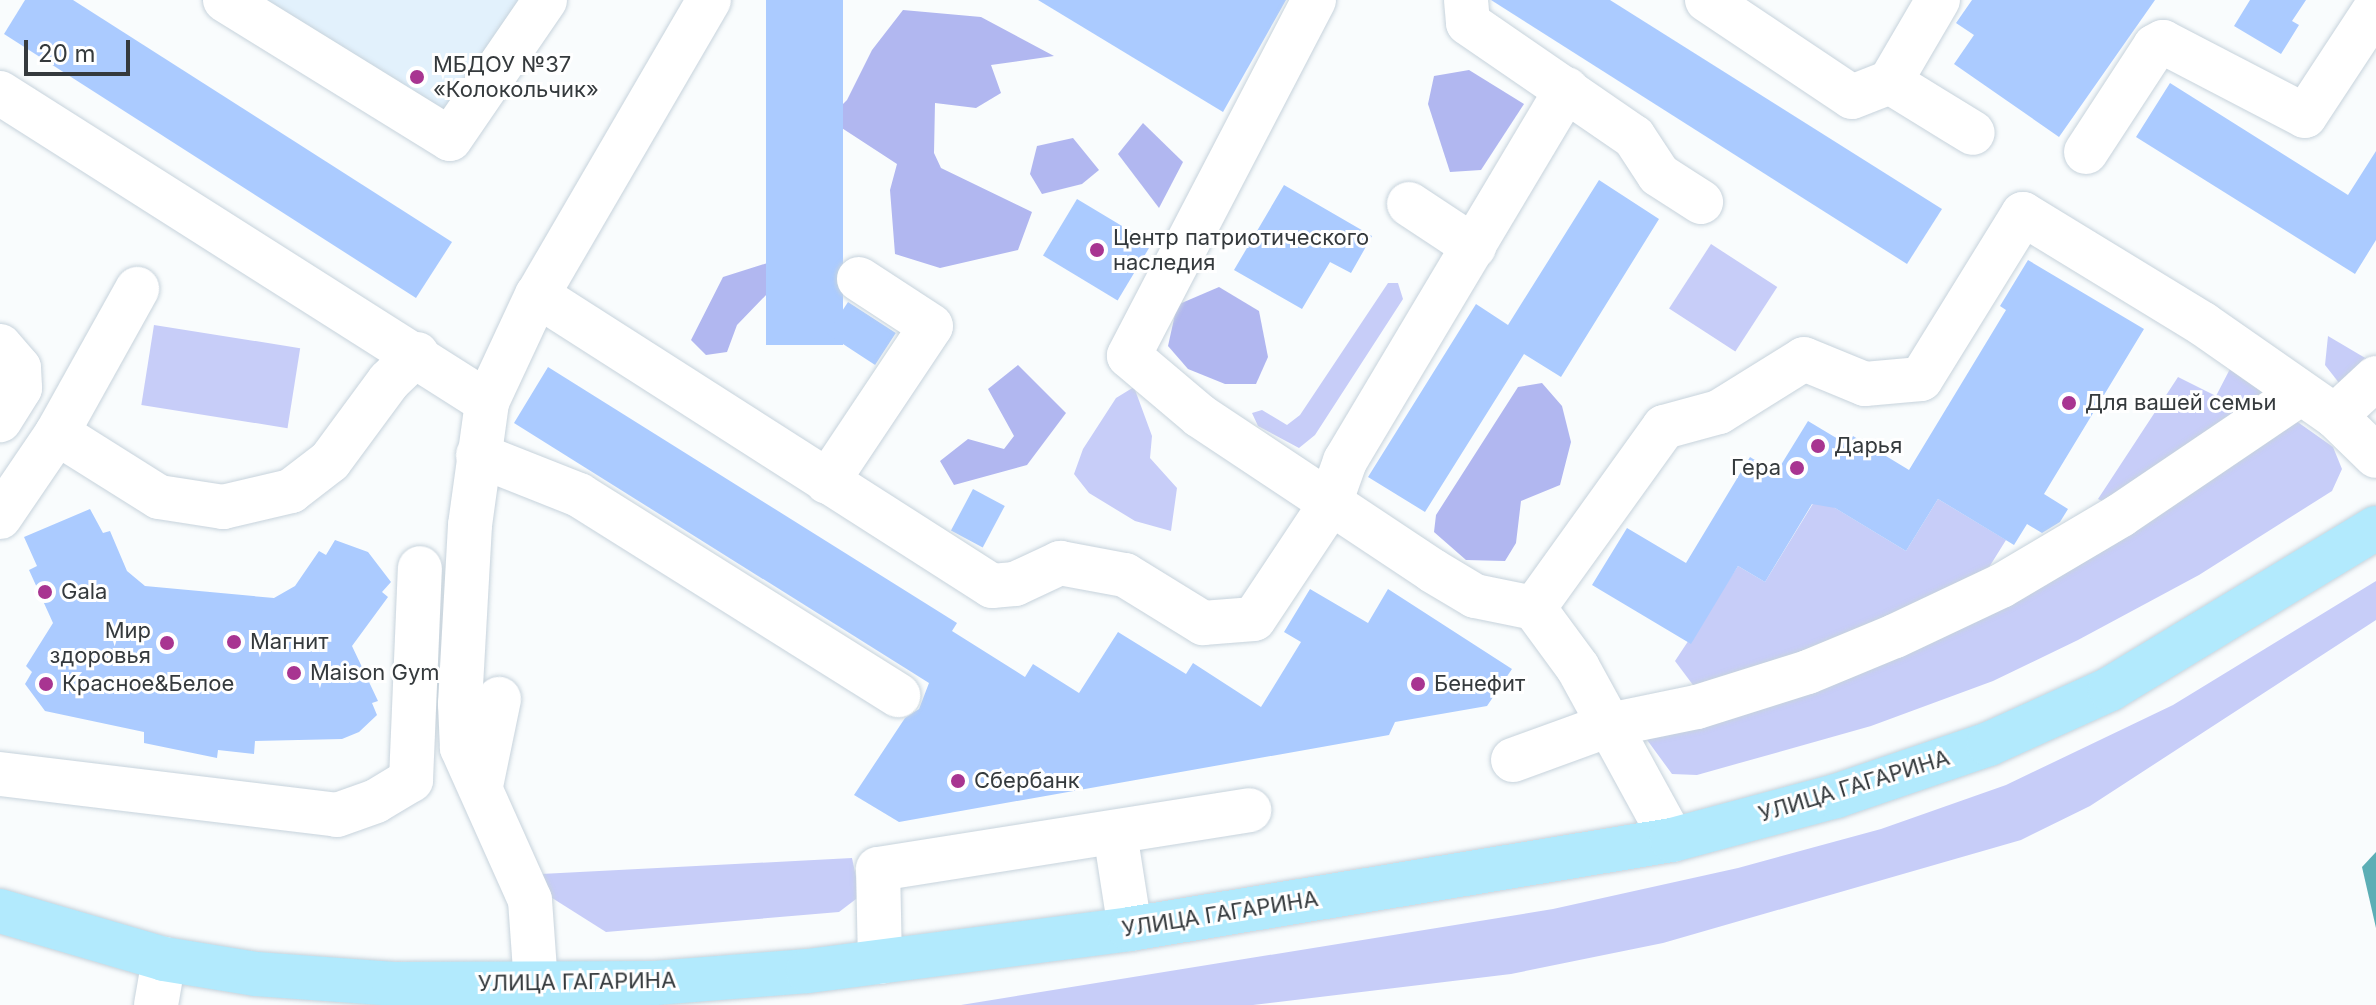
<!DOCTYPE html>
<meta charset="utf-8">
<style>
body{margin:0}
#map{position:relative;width:2376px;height:1005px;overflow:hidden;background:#f9fcfd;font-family:Inter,sans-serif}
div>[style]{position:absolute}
.built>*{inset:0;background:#e2f1fc}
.green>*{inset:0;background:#c7cdf8;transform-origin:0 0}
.forest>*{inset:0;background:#b1b7f0}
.water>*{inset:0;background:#5caeb5}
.building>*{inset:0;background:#abcbff;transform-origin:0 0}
.roads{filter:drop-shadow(0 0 2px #c7d3dc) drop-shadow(0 0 2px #c7d3dc)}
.minor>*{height:44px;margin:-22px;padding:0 22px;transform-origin:22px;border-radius:22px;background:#fff}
.major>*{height:44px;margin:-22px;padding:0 22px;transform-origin:22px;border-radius:22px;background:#b2eafd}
.dots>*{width:22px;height:22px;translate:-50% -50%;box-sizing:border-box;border:4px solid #fff;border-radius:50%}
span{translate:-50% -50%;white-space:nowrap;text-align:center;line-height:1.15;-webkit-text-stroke:6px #fff;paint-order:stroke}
.poi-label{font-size:22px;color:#353a3d}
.left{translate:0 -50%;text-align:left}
.right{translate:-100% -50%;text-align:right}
.street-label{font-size:22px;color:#353a3d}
.scale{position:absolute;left:24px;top:40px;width:106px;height:36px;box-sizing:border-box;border:4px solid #353a3d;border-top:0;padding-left:10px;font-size:24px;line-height:28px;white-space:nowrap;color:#353a3d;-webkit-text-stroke:6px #fff;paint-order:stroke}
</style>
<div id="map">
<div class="built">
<i style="clip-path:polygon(201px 0,560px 0,452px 154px)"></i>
</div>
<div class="green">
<i style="left:1711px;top:244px;width:79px;height:77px;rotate:33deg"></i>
<i style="clip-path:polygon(1388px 283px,1398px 283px,1403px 299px,1315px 435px,1299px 448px,1258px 426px,1252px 413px,1262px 410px,1287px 425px,1300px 415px)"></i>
<i style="left:154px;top:325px;width:148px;height:81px;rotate:9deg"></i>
<i style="clip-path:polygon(2328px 336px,2372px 362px,2343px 388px,2325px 365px)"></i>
<i style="clip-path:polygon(2231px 367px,2279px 396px,2106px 503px,2098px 499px,2178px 377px,2216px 396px)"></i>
<i style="clip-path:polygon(1134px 387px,1152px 436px,1150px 458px,1177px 488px,1171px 531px,1135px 521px,1089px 493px,1074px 474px,1083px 449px,1116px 398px)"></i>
<i style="clip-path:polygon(2292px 418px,2333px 447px,2342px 469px,2332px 491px,2199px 575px,2078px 640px,1993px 681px,1871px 726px,1697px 775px,1672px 774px,1642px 733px,1743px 707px)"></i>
<i style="clip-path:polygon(1817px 497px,1906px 551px,1938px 499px,2006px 540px,1983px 577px,1813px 657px,1696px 689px,1675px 661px,1738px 566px,1765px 582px)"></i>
<i style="clip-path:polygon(2376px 581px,2376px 620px,2090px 806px,2021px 840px,1663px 943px,1511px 974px,1253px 1005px,961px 1005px,1553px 909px,1738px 868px,1881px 829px,2006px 785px,2173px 705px)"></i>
<i style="clip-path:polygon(852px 858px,860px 896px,839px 912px,606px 932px,549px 896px,541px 874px)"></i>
</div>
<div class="forest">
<i style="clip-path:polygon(903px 10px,981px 17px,1054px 56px,991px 65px,1001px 93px,976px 108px,935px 103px,934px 153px,941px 168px,1032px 212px,1018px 250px,940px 268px,895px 254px,890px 190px,897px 164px,828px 119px,847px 100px,872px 50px)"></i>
<i style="clip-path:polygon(1469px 70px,1524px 104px,1481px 170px,1450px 172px,1428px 104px,1434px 76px)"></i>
<i style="clip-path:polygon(1143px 123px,1183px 162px,1159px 208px,1118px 154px)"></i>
<i style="clip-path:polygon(1073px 138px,1099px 170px,1082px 184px,1042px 194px,1030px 174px,1037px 146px)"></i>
<i style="clip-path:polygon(800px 186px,820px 187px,839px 218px,786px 287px,767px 294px,737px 325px,727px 352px,706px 355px,691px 340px,723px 277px,777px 260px,767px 222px)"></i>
<i style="clip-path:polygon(1219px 287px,1259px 311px,1268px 357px,1256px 384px,1225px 384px,1188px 369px,1168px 346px,1177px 305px)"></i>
<i style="clip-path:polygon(1018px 365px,1066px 413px,1027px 465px,954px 485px,940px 461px,968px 439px,1004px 449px,1014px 436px,988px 389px)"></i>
<i style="clip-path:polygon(1542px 383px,1562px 406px,1571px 442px,1560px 485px,1521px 501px,1516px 543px,1505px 561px,1466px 560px,1434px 532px,1436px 515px,1518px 387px)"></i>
</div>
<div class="water">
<i style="clip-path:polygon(2376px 852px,2376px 928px,2362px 867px)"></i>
</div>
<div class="building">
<i style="clip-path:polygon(25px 0,73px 0,452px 242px,416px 298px,4px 34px)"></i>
<i style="left:766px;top:0;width:77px;height:345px"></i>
<i style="clip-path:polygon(1038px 0,1286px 0,1223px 112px)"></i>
<i style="clip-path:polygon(1491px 0,1610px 0,1942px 209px,1907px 264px)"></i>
<i style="clip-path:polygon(1972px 0,2155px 0,2059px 137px,1954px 64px,1974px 35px,1956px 23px)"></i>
<i style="clip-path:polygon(2250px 0,2306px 0,2292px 21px,2299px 25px,2281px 54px,2234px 26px)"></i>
<i style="clip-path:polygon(2170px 83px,2348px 195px,2376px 151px,2376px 240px,2355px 274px,2136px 137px)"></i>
<i style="clip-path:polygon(1599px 180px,1659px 219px,1561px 377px,1524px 354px,1425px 512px,1368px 477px,1476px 304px,1508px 325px)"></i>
<i style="clip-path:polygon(1284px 185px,1372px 236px,1351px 273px,1330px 262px,1302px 309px,1234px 270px)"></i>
<i style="left:1077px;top:199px;width:87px;height:66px;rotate:31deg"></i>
<i style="clip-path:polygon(2028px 260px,2144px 329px,2044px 494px,2068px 509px,2060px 522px,2042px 533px,2027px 524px,2014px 545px,1938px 499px,1906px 551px,1835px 508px,1812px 504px,1765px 582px,1738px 566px,1691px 644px,1592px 585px,1627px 528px,1686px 563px,1750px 457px,1776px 473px,1808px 421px,1848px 445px,1853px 436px,1909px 470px,2006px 310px,2000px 306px)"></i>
<i style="left:848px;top:302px;width:57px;height:38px;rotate:33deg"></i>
<i style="clip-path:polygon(548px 367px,957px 623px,952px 631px,1025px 677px,1033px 664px,1079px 693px,1118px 632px,1186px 674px,1193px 663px,1261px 707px,1301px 642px,1284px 632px,1310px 589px,1368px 623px,1388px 589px,1512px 669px,1487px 706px,1395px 722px,1389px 735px,899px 822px,854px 795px,905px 718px,919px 709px,929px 683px,514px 423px)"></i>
<i style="left:973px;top:489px;width:36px;height:47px;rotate:28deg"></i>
<i style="clip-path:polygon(90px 509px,103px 533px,110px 531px,127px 571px,145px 586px,274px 598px,295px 586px,319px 551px,326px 555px,335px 540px,368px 552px,391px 582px,382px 592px,388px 597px,352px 646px,378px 701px,372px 703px,377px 715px,359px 732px,342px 739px,255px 741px,254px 754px,218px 750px,217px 758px,144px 743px,144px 732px,45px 711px,25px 684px,32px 672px,26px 666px,53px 623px,29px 570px,37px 566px,24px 537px)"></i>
</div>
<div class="roads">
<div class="minor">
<i style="left:225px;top:0;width:264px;rotate:31.7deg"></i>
<i style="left:450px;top:139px;width:168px;rotate:-55.6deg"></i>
<i style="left:709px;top:0;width:341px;rotate:120.2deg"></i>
<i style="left:537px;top:295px;width:540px;rotate:32.6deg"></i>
<i style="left:992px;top:586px;width:23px;rotate:-5deg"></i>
<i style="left:1015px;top:584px;width:50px;rotate:-25deg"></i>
<i style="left:1060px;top:563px;width:66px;rotate:10.5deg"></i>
<i style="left:1125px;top:575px;width:92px;rotate:31.6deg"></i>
<i style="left:1203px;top:623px;width:51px;rotate:-4.5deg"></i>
<i style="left:1254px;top:619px;width:136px;rotate:-56.4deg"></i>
<i style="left:1329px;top:506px;width:48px;rotate:-70.4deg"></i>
<i style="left:1345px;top:461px;width:433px;rotate:-59.2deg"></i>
<i style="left:1314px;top:0;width:401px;rotate:117.5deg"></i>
<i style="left:1129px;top:356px;width:93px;rotate:40.2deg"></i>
<i style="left:1200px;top:416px;width:280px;rotate:33.6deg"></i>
<i style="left:1433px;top:571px;width:49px;rotate:30.8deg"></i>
<i style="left:1475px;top:596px;width:60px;rotate:11.5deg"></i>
<i style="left:1534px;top:608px;width:74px;rotate:53.7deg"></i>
<i style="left:1578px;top:668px;width:196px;rotate:61.3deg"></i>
<i style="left:1466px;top:0;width:23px;rotate:85deg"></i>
<i style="left:1468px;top:23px;width:201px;rotate:34.5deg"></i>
<i style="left:1634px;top:137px;width:45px;rotate:56.7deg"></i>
<i style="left:1659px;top:175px;width:50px;rotate:32.7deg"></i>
<i style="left:1707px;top:0;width:174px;rotate:33.8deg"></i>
<i style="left:1852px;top:97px;width:41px;rotate:-21.5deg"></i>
<i style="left:1890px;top:82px;width:97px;rotate:31.6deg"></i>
<i style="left:1890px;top:82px;width:95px;rotate:-59.7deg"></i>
<i style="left:0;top:93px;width:577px;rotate:32.4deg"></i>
<i style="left:2086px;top:152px;width:126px;rotate:-56.9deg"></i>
<i style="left:2155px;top:46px;width:9px;rotate:-27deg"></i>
<i style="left:2163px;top:42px;width:160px;rotate:27.5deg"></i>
<i style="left:2305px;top:116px;width:129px;rotate:-56.7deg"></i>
<i style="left:1409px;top:204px;width:78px;rotate:33.5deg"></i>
<i style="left:0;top:346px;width:29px;rotate:49deg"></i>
<i style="left:19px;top:368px;width:20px;rotate:87deg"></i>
<i style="left:20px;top:388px;width:38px;rotate:122deg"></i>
<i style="left:2335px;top:416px;width:56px;rotate:-42.8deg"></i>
<i style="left:57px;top:433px;width:120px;rotate:32.1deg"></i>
<i style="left:159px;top:497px;width:65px;rotate:8.9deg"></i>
<i style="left:223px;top:507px;width:70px;rotate:-13.2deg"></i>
<i style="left:291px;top:491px;width:49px;rotate:-37.6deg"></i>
<i style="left:330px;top:461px;width:99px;rotate:-53.6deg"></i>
<i style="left:389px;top:381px;width:39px;rotate:-44deg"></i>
<i style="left:478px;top:455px;width:109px;rotate:21.6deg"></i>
<i style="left:579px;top:495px;width:377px;rotate:32.1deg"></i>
<i style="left:827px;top:482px;width:187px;rotate:-56.3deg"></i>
<i style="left:931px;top:326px;width:86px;rotate:-146.9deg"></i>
<i style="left:0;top:517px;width:102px;rotate:-55.8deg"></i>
<i style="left:57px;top:433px;width:165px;rotate:-60.9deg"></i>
<i style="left:1534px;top:608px;width:223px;rotate:-54.3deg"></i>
<i style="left:1664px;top:427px;width:57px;rotate:-15.3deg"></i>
<i style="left:1719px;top:412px;width:100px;rotate:-31.9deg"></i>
<i style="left:1804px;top:359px;width:66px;rotate:22.3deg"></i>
<i style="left:1865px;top:384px;width:56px;rotate:-5.1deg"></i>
<i style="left:1921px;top:379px;width:194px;rotate:-58.3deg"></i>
<i style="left:2023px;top:214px;width:211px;rotate:31.4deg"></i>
<i style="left:2203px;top:324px;width:161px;rotate:34.9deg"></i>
<i style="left:2335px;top:416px;width:57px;rotate:44.3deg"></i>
<i style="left:1513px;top:760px;width:102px;rotate:-20deg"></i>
<i style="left:1609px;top:725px;width:90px;rotate:-11.6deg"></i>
<i style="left:1697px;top:707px;width:116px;rotate:-17.5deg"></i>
<i style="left:1808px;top:672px;width:94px;rotate:-22.5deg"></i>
<i style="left:1895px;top:636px;width:117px;rotate:-25.3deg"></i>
<i style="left:2001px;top:586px;width:139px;rotate:-30.6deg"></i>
<i style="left:2121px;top:515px;width:216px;rotate:-34.1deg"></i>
<i style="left:0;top:774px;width:339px;rotate:6.9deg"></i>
<i style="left:337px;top:815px;width:41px;rotate:-19.7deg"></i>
<i style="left:376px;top:801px;width:41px;rotate:-31deg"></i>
<i style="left:411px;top:780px;width:212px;rotate:-87.6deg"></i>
<i style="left:481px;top:786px;width:89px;rotate:-78.3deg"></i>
<i style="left:1115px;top:833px;width:97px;rotate:81.1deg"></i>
<i style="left:880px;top:962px;width:93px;rotate:-91.2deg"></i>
<i style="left:878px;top:869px;width:376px;rotate:-9deg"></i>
<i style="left:536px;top:984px;width:84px;rotate:-94.1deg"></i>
<i style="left:530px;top:900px;width:167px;rotate:-114.1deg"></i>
<i style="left:462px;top:748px;width:44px;rotate:-92.6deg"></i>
<i style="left:460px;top:704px;width:179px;rotate:-86.8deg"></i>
<i style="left:470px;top:525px;width:124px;rotate:-82.1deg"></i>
<i style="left:487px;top:402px;width:118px;rotate:-65deg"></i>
<i style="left:156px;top:1005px;width:47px;rotate:-80.1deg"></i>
</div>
<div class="major">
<i style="left:0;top:911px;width:171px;rotate:16.3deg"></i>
<i style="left:164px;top:959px;width:93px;rotate:9.3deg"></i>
<i style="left:256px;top:974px;width:138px;rotate:4.1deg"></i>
<i style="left:394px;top:984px;width:261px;rotate:-0.2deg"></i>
<i style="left:655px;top:983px;width:153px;rotate:-4.5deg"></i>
<i style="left:808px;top:971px;width:325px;rotate:-7.4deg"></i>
<i style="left:1130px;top:929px;width:549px;rotate:-9.33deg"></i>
<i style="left:1672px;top:840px;width:170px;rotate:-15deg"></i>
<i style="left:1836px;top:796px;width:162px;rotate:-18.8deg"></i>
<i style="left:1989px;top:744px;width:133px;rotate:-24.4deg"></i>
<i style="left:2110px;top:689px;width:311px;rotate:-31.2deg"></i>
</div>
</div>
<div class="dots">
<i style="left:417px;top:77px;background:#a83591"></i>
<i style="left:1097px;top:250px;background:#a83591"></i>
<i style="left:2069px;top:403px;background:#a83591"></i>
<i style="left:1818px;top:446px;background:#a83591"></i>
<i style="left:1797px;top:468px;background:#a83591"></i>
<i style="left:45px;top:592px;background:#a83591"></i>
<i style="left:234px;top:642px;background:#a83591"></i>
<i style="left:167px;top:643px;background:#a83591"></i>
<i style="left:294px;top:673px;background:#a83591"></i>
<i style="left:46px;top:684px;background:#a83591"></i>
<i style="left:1418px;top:684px;background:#a83591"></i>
<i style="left:958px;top:781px;background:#a83591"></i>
</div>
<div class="poi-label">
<span class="left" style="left:433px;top:77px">МБДОУ №37<br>«Колокольчик»</span>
<span class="left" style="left:1113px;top:250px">Центр патриотического<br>наследия</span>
<span class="left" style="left:2085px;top:403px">Для вашей семьи</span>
<span class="left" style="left:1834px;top:446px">Дарья</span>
<span class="right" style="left:1781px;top:468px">Гера</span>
<span class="left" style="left:61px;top:592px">Gala</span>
<span class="right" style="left:151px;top:643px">Мир<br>здоровья</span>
<span class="left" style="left:250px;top:642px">Магнит</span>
<span class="left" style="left:310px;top:673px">Maison Gym</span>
<span class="left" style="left:62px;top:684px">Красное&amp;Белое</span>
<span class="left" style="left:1434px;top:684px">Бенефит</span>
<span class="left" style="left:974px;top:781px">Сбербанк</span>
</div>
<div class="street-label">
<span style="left:1854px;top:786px;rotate:-17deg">УЛИЦА ГАГАРИНА</span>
<span style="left:1220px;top:914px;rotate:-9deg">УЛИЦА ГАГАРИНА</span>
<span style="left:577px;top:982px;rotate:-1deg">УЛИЦА ГАГАРИНА</span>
</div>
<div class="scale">20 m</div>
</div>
